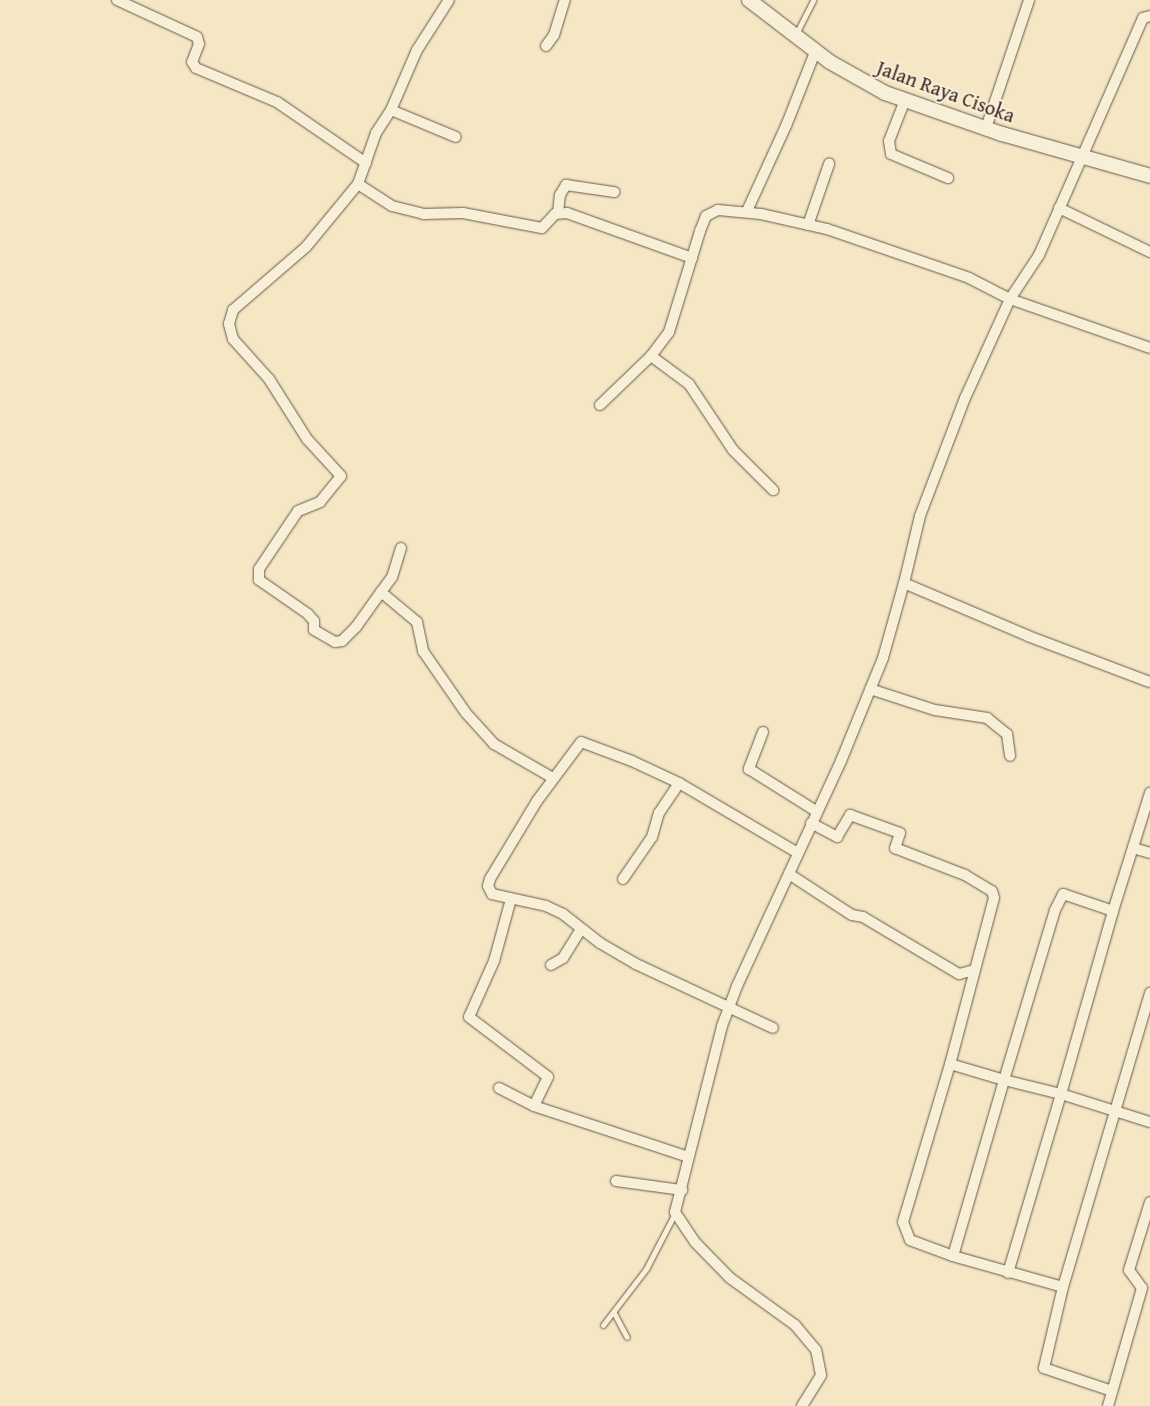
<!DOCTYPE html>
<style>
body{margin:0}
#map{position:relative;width:1150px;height:1406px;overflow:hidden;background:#f5e6c4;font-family:"Gentium Book Plus",serif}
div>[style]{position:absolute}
.roads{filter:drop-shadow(0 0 1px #68584a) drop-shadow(0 0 1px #68584a)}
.lane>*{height:5px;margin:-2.5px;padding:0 2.5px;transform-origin:2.5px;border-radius:2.5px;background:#f8efd9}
.street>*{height:10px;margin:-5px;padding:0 5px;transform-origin:5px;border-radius:5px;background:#f8efd9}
.secondary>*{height:14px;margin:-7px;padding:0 7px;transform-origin:7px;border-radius:7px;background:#f8efd9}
span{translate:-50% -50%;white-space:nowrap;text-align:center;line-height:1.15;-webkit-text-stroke:4px #f8efd9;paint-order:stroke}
.street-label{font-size:20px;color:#392822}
</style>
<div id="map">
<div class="roads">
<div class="lane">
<i style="left:796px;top:34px;width:38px;rotate:-63deg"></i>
<i style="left:614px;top:1313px;width:27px;rotate:62deg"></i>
<i style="left:603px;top:1325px;width:71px;rotate:-52.5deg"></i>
<i style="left:646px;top:1269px;width:63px;rotate:-62.6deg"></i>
</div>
<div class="street">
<i style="left:117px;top:0;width:88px;rotate:24.8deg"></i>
<i style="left:197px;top:37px;width:7px;rotate:74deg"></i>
<i style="left:199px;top:44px;width:19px;rotate:111deg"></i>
<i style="left:192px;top:62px;width:7px;rotate:56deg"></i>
<i style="left:196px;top:68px;width:88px;rotate:22.8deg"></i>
<i style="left:277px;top:102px;width:108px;rotate:34.4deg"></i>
<i style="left:1150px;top:16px;width:7px;rotate:164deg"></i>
<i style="left:1143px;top:18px;width:259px;rotate:113.7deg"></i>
<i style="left:1039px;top:255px;width:53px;rotate:123.4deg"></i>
<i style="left:1010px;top:299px;width:109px;rotate:114.4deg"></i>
<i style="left:965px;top:398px;width:126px;rotate:110.9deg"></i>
<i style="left:920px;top:516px;width:69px;rotate:103.4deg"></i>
<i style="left:904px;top:583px;width:135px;rotate:23.1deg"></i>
<i style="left:1028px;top:636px;width:130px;rotate:20.7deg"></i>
<i style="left:546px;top:46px;width:14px;rotate:-54deg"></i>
<i style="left:554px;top:35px;width:37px;rotate:-73deg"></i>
<i style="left:905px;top:100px;width:44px;rotate:111.3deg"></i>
<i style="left:889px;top:141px;width:13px;rotate:81deg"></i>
<i style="left:891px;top:154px;width:62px;rotate:22.8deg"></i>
<i style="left:391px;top:110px;width:70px;rotate:22.6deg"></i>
<i style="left:986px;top:128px;width:135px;rotate:-71.4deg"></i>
<i style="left:358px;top:184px;width:40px;rotate:32.9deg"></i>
<i style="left:392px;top:206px;width:32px;rotate:14deg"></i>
<i style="left:423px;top:214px;width:40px;rotate:-1.4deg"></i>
<i style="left:463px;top:213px;width:80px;rotate:10.8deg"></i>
<i style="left:542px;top:228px;width:19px;rotate:-47deg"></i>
<i style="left:555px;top:214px;width:12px;rotate:-5deg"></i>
<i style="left:567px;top:213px;width:133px;rotate:19.8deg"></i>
<i style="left:1059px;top:208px;width:101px;rotate:25.8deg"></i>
<i style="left:747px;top:211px;width:94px;rotate:-65.4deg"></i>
<i style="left:786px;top:126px;width:82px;rotate:-68.5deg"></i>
<i style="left:558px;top:213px;width:18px;rotate:-84deg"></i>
<i style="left:560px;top:195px;width:12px;rotate:-59deg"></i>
<i style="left:566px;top:185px;width:49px;rotate:8.3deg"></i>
<i style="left:808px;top:225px;width:65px;rotate:-71deg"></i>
<i style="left:651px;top:356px;width:47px;rotate:36.4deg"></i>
<i style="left:689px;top:384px;width:79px;rotate:56.3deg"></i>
<i style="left:733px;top:450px;width:57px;rotate:45deg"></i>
<i style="left:600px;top:405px;width:71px;rotate:-43.9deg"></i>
<i style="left:651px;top:356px;width:30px;rotate:-53deg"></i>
<i style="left:669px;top:332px;width:106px;rotate:-72.9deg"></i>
<i style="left:700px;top:231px;width:16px;rotate:-68deg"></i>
<i style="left:706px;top:216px;width:13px;rotate:-27deg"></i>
<i style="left:718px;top:210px;width:43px;rotate:5.3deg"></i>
<i style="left:761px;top:214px;width:68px;rotate:12.8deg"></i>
<i style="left:827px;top:229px;width:150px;rotate:19deg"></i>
<i style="left:969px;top:278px;width:46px;rotate:27.1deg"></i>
<i style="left:1010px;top:299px;width:148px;rotate:19.3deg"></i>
<i style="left:401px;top:548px;width:30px;rotate:107deg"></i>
<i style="left:392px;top:577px;width:19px;rotate:126deg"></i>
<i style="left:381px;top:592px;width:47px;rotate:39.8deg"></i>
<i style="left:417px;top:622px;width:30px;rotate:78deg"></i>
<i style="left:423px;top:651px;width:75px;rotate:55.3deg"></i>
<i style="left:466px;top:713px;width:42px;rotate:47.9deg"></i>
<i style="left:494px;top:744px;width:68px;rotate:30deg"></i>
<i style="left:381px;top:592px;width:43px;rotate:125.5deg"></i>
<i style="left:356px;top:627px;width:20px;rotate:135deg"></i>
<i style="left:342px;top:641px;width:7px;rotate:172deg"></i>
<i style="left:335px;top:642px;width:24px;rotate:-150deg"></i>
<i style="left:314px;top:630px;width:9px;rotate:-90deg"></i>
<i style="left:314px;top:621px;width:9px;rotate:-131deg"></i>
<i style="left:308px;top:614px;width:60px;rotate:-145.2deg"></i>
<i style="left:259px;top:580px;width:11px;rotate:-90deg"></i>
<i style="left:259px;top:569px;width:70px;rotate:-56.1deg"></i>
<i style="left:298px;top:511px;width:24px;rotate:-22deg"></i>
<i style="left:320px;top:502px;width:33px;rotate:-51deg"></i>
<i style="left:341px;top:476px;width:50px;rotate:-132.6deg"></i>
<i style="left:307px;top:439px;width:71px;rotate:-122.3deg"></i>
<i style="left:269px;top:379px;width:54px;rotate:-132deg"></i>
<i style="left:233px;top:339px;width:16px;rotate:-105deg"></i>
<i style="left:229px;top:324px;width:15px;rotate:-74deg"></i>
<i style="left:233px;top:310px;width:96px;rotate:-40.8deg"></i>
<i style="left:306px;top:247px;width:82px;rotate:-50.5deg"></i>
<i style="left:358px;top:184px;width:54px;rotate:-70.6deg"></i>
<i style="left:376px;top:133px;width:27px;rotate:-57deg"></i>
<i style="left:391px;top:110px;width:65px;rotate:-66.6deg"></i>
<i style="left:417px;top:50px;width:59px;rotate:-57.4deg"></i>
<i style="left:870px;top:689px;width:68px;rotate:17.9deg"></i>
<i style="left:935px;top:710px;width:53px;rotate:8.7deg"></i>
<i style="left:987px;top:718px;width:26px;rotate:39deg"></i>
<i style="left:1007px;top:734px;width:22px;rotate:82deg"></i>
<i style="left:763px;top:732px;width:40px;rotate:111deg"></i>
<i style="left:749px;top:769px;width:79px;rotate:32.1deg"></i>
<i style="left:679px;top:783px;width:138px;rotate:30.5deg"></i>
<i style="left:811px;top:823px;width:30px;rotate:28deg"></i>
<i style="left:837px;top:837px;width:26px;rotate:-59deg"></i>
<i style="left:850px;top:815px;width:53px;rotate:19.8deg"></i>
<i style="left:900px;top:833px;width:16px;rotate:108deg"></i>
<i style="left:895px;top:848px;width:75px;rotate:21.1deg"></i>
<i style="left:965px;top:875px;width:31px;rotate:31deg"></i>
<i style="left:992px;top:891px;width:7px;rotate:74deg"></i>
<i style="left:994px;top:898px;width:172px;rotate:104.8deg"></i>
<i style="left:1133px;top:848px;width:18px;rotate:16deg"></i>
<i style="left:789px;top:874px;width:75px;rotate:33.1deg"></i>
<i style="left:852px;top:915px;width:11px;rotate:10deg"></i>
<i style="left:863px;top:917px;width:112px;rotate:30.7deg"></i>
<i style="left:959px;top:974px;width:16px;rotate:-14deg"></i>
<i style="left:623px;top:879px;width:51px;rotate:-55.4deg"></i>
<i style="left:652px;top:837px;width:25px;rotate:-74deg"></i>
<i style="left:659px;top:813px;width:36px;rotate:-56deg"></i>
<i style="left:679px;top:783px;width:52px;rotate:-154.9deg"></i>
<i style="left:632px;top:761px;width:54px;rotate:-159.6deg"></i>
<i style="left:581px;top:742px;width:74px;rotate:126.7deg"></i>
<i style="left:537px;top:801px;width:91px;rotate:121.1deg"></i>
<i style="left:490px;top:879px;width:7px;rotate:106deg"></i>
<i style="left:488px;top:886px;width:9px;rotate:63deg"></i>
<i style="left:492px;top:894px;width:55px;rotate:12.5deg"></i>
<i style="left:546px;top:906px;width:19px;rotate:25deg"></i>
<i style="left:563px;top:914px;width:47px;rotate:38.1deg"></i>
<i style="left:600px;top:943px;width:42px;rotate:30.3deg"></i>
<i style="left:636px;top:964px;width:151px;rotate:25deg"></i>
<i style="left:511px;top:899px;width:64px;rotate:105.3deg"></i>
<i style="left:494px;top:961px;width:61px;rotate:114.1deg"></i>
<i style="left:469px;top:1017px;width:99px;rotate:37.2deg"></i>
<i style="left:548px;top:1077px;width:32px;rotate:116deg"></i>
<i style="left:551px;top:965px;width:14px;rotate:-30deg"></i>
<i style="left:563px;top:958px;width:34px;rotate:-58deg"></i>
<i style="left:499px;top:1088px;width:39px;rotate:27deg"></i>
<i style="left:534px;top:1106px;width:162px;rotate:18.3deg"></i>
<i style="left:616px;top:1181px;width:67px;rotate:7.8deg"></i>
<i style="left:953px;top:1256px;width:183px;rotate:-73.8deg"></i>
<i style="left:1004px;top:1080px;width:59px;rotate:13.8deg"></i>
<i style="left:1061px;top:1094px;width:190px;rotate:-74.1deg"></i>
<i style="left:1008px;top:1273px;width:187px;rotate:-73.5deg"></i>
<i style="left:1061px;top:1094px;width:93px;rotate:17.5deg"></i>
<i style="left:1063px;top:1287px;width:307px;rotate:-73.5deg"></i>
<i style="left:1112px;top:1391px;width:72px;rotate:-161.3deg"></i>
<i style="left:1044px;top:1368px;width:83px;rotate:-76.8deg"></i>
<i style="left:1063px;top:1287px;width:114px;rotate:-164.3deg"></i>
<i style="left:953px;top:1256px;width:46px;rotate:-159.6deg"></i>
<i style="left:910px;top:1240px;width:19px;rotate:-111deg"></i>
<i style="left:903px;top:1222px;width:165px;rotate:-73.4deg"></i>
<i style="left:950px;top:1064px;width:56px;rotate:16.5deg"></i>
<i style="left:1004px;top:1080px;width:177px;rotate:-73.3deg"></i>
<i style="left:1055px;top:910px;width:18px;rotate:-63deg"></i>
<i style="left:1063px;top:894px;width:53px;rotate:18.8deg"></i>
<i style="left:1113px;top:911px;width:124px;rotate:-72.6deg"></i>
<i style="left:802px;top:1406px;width:36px;rotate:-58deg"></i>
<i style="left:821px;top:1375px;width:25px;rotate:-101deg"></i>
<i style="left:816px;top:1350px;width:33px;rotate:-130deg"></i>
<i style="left:795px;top:1325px;width:80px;rotate:-144.1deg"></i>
<i style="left:730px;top:1278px;width:50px;rotate:-134.2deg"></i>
<i style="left:695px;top:1242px;width:36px;rotate:-124deg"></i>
<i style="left:675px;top:1212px;width:192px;rotate:-75.8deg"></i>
<i style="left:722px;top:1026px;width:43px;rotate:-69.4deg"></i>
<i style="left:737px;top:986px;width:248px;rotate:-65.2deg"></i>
<i style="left:841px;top:761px;width:111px;rotate:-67.8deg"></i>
<i style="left:883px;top:658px;width:78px;rotate:-74.4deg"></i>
<i style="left:1108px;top:1406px;width:123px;rotate:-73.9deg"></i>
<i style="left:1142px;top:1288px;width:22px;rotate:-126deg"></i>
<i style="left:1129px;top:1270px;width:71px;rotate:-72.8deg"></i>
</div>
<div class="secondary">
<i style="left:749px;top:0;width:102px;rotate:37.4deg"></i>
<i style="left:830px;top:62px;width:63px;rotate:29.4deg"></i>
<i style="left:885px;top:93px;width:124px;rotate:19.3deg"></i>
<i style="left:1002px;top:134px;width:154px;rotate:15.8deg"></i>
</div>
</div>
<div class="street-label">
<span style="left:946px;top:91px;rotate:20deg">Jalan Raya Cisoka</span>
</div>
</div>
